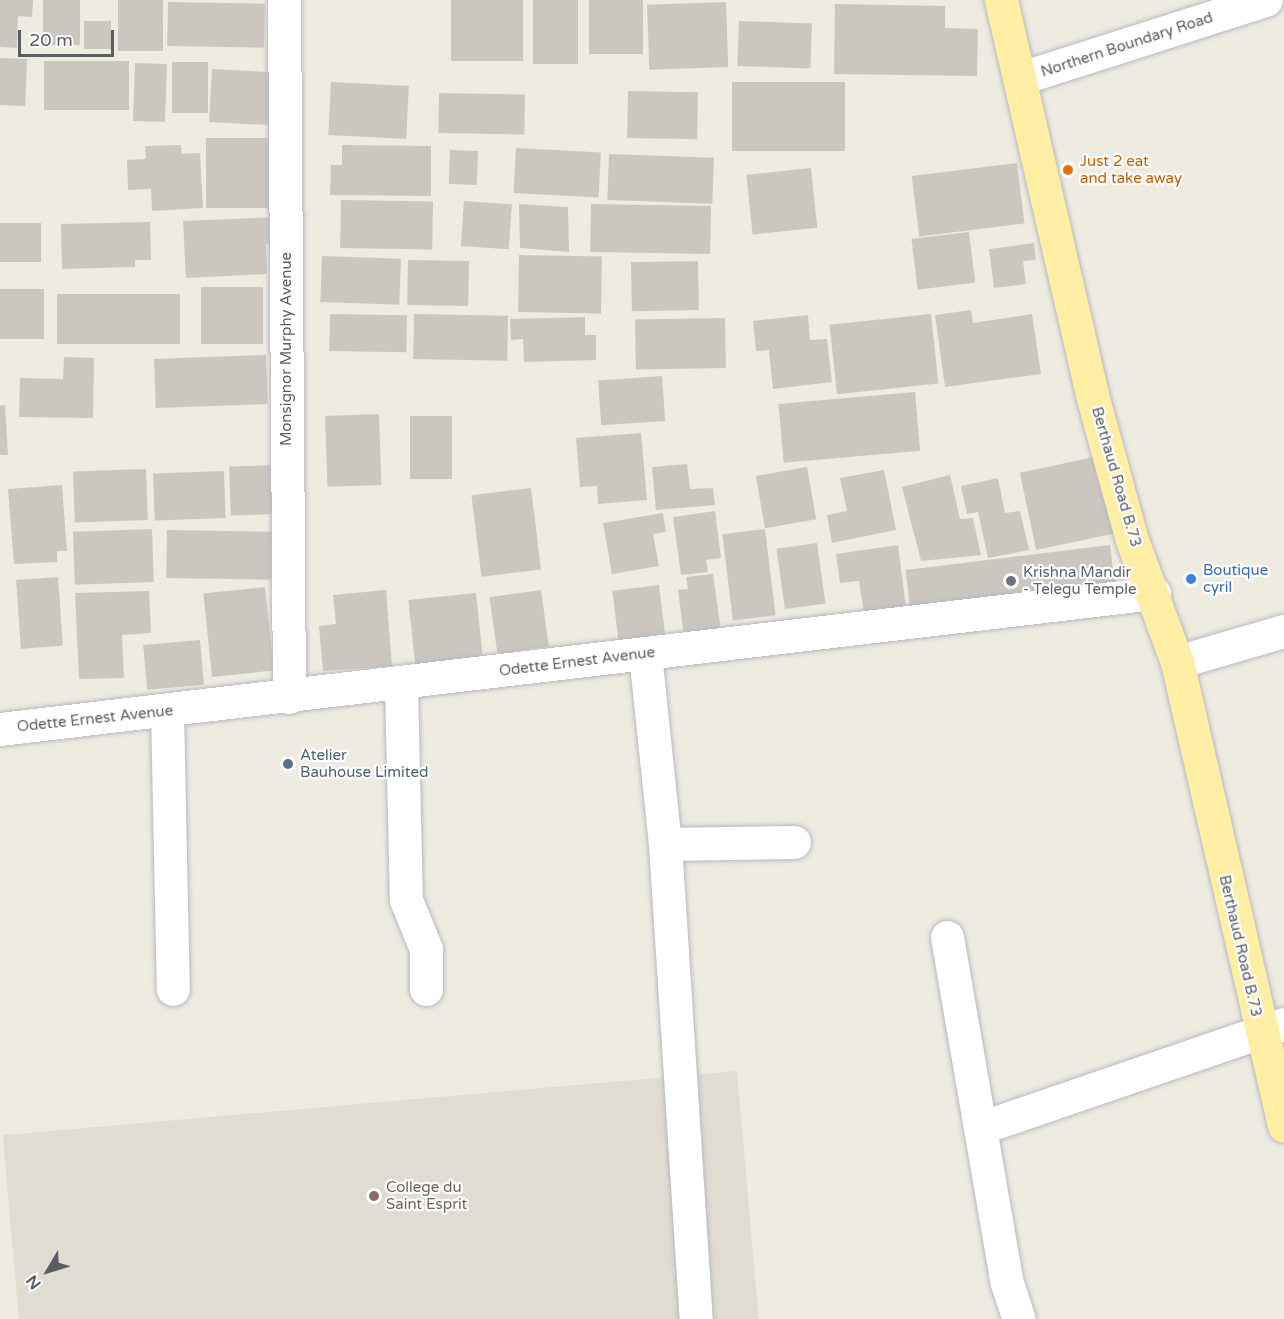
<!DOCTYPE html>
<style>
body{margin:0}
#map{position:relative;width:1284px;height:1319px;overflow:hidden;background:#eeebe1;font-family:"Varela Round",sans-serif}
div>[style]{position:absolute}
.education>*{inset:0;background:#e0dcd1;transform-origin:0 0}
.building>*{inset:0;background:#cbc7c0;transform-origin:0 0}
.roads{filter:drop-shadow(0 0 2px #b6babf) drop-shadow(0 0 2px #b6babf)}
.minor>*{height:33px;margin:-16.5px;padding:0 16.5px;transform-origin:16.5px;border-radius:16.5px;background:#fff}
.major>*{height:33px;margin:-16.5px;padding:0 16.5px;transform-origin:16.5px;border-radius:16.5px;background:#ffeea4}
.dots>*{width:16px;height:16px;translate:-50% -50%;box-sizing:border-box;border:3px solid #fff;border-radius:50%}
span{translate:-50% -50%;white-space:nowrap;text-align:center;line-height:1.15;-webkit-text-stroke:4.5px #fff;paint-order:stroke}
.street-label{font-size:15px;color:#595e63}
.food-label{font-size:15px;color:#c56008}
.left{translate:0 -50%;text-align:left}
.shop-label{font-size:15px;color:#366cbe}
.worship-label{font-size:15px;color:#5b616d}
.service-label{font-size:15px;color:#4e5e75}
.education-label{font-size:15px;color:#785e54}
.north{position:absolute;left:18px;top:1241px;width:60px;height:60px;-webkit-text-stroke:4px #fff;paint-order:stroke;rotate:232deg;font-size:16px;font-weight:700;line-height:24px;text-align:center;color:#595e63}
.north::after{content:'';display:block;margin:auto;width:21px;height:27px;background:#595e63;clip-path:polygon(50% 0,100% 100%,50% 72%,0 100%)}
.scale{position:absolute;left:18px;top:30px;width:96px;height:27px;box-sizing:border-box;border:3px solid #595e63;border-top:0;padding-left:8px;font-size:18px;line-height:21px;white-space:nowrap;color:#595e63;-webkit-text-stroke:4px #fff;paint-order:stroke}
</style>
<div id="map">
<div class="education">
<i style="left:737px;top:1071px;width:249px;height:737px;rotate:85deg"></i>
</div>
<div class="building">
<i style="clip-path:polygon(0 0,33px 0,32px 17px,18px 16px,17px 48px,0 47px)"></i>
<i style="left:43px;top:0;width:37px;height:45px"></i>
<i style="left:118px;top:0;width:45px;height:51px"></i>
<i style="left:451px;top:0;width:72px;height:61px"></i>
<i style="left:533px;top:0;width:45px;height:64px"></i>
<i style="left:589px;top:0;width:54px;height:54px"></i>
<i style="left:168px;top:2px;width:97px;height:44px;rotate:1deg"></i>
<i style="left:726px;top:2px;width:65px;height:79px;rotate:88deg"></i>
<i style="clip-path:polygon(835px 4px,945px 6px,945px 28px,978px 29px,977px 76px,834px 74px)"></i>
<i style="left:84px;top:21px;width:27px;height:28px"></i>
<i style="left:739px;top:21px;width:73px;height:45px;rotate:2deg"></i>
<i style="left:0;top:58px;width:27px;height:47px;rotate:2deg"></i>
<i style="left:44px;top:61px;width:85px;height:49px"></i>
<i style="left:172px;top:62px;width:36px;height:51px"></i>
<i style="left:135px;top:63px;width:32px;height:58px;rotate:2deg"></i>
<i style="left:212px;top:69px;width:68px;height:53px;rotate:3deg"></i>
<i style="left:331px;top:82px;width:78px;height:53px;rotate:3deg"></i>
<i style="left:732px;top:82px;width:113px;height:69px"></i>
<i style="left:628px;top:91px;width:70px;height:47px;rotate:1deg"></i>
<i style="left:439px;top:93px;width:86px;height:40px;rotate:1deg"></i>
<i style="left:206px;top:138px;width:71px;height:70px"></i>
<i style="clip-path:polygon(181px 145px,182px 154px,200px 153px,203px 208px,152px 211px,151px 189px,128px 190px,127px 160px,146px 159px,145px 146px)"></i>
<i style="clip-path:polygon(342px 145px,431px 146px,431px 196px,330px 195px,331px 165px,342px 165px)"></i>
<i style="left:516px;top:148px;width:85px;height:45px;rotate:3deg"></i>
<i style="left:450px;top:150px;width:28px;height:34px;rotate:2deg"></i>
<i style="left:609px;top:154px;width:105px;height:46px;rotate:2deg"></i>
<i style="left:1017px;top:163px;width:61px;height:106px;rotate:83deg"></i>
<i style="left:811px;top:168px;width:60px;height:65px;rotate:84deg"></i>
<i style="left:341px;top:200px;width:92px;height:48px;rotate:1deg"></i>
<i style="left:464px;top:201px;width:48px;height:45px;rotate:4deg"></i>
<i style="clip-path:polygon(519px 204px,568px 207px,569px 252px,520px 248px)"></i>
<i style="left:591px;top:204px;width:120px;height:48px;rotate:1deg"></i>
<i style="clip-path:polygon(279px 217px,280px 243px,266px 244px,267px 274px,186px 278px,183px 221px)"></i>
<i style="clip-path:polygon(150px 222px,151px 260px,135px 260px,135px 267px,62px 269px,61px 224px)"></i>
<i style="left:0;top:223px;width:41px;height:39px"></i>
<i style="left:969px;top:232px;width:51px;height:58px;rotate:83deg"></i>
<i style="clip-path:polygon(1034px 243px,1036px 260px,1023px 261px,1026px 284px,994px 288px,989px 249px)"></i>
<i style="left:519px;top:255px;width:83px;height:57px;rotate:1deg"></i>
<i style="left:322px;top:256px;width:79px;height:46px;rotate:2deg"></i>
<i style="left:408px;top:260px;width:61px;height:45px;rotate:1deg"></i>
<i style="left:698px;top:261px;width:49px;height:67px;rotate:89deg"></i>
<i style="left:201px;top:287px;width:62px;height:57px"></i>
<i style="left:0;top:289px;width:44px;height:50px"></i>
<i style="left:57px;top:294px;width:123px;height:50px"></i>
<i style="clip-path:polygon(971px 310px,973px 323px,1032px 314px,1041px 374px,945px 387px,935px 315px)"></i>
<i style="left:330px;top:314px;width:77px;height:37px;rotate:1deg"></i>
<i style="left:414px;top:314px;width:94px;height:45px;rotate:1deg"></i>
<i style="left:931px;top:314px;width:70px;height:102px;rotate:84deg"></i>
<i style="clip-path:polygon(808px 315px,810px 340px,827px 339px,832px 382px,773px 389px,769px 350px,756px 351px,753px 321px)"></i>
<i style="clip-path:polygon(585px 317px,585px 335px,596px 335px,596px 360px,524px 362px,523px 339px,511px 340px,510px 319px)"></i>
<i style="left:725px;top:318px;width:50px;height:90px;rotate:89deg"></i>
<i style="left:266px;top:355px;width:49px;height:112px;rotate:88deg"></i>
<i style="clip-path:polygon(64px 357px,94px 358px,93px 418px,19px 417px,20px 378px,63px 379px)"></i>
<i style="left:662px;top:376px;width:45px;height:64px;rotate:86deg"></i>
<i style="left:915px;top:392px;width:59px;height:137px;rotate:85deg"></i>
<i style="clip-path:polygon(5px 405px,8px 455px,0 455px,0 406px)"></i>
<i style="left:379px;top:414px;width:71px;height:54px;rotate:88deg"></i>
<i style="left:410px;top:416px;width:42px;height:63px"></i>
<i style="clip-path:polygon(641px 433px,647px 500px,598px 504px,597px 486px,580px 487px,576px 438px)"></i>
<i style="left:1099px;top:456px;width:79px;height:81px;rotate:78deg"></i>
<i style="clip-path:polygon(687px 464px,690px 489px,713px 488px,715px 505px,656px 510px,652px 467px)"></i>
<i style="left:274px;top:465px;width:49px;height:45px;rotate:88deg"></i>
<i style="left:807px;top:467px;width:53px;height:52px;rotate:80deg"></i>
<i style="left:146px;top:469px;width:51px;height:73px;rotate:88deg"></i>
<i style="clip-path:polygon(884px 470px,896px 530px,832px 543px,827px 515px,847px 511px,840px 478px)"></i>
<i style="left:224px;top:471px;width:47px;height:71px;rotate:88deg"></i>
<i style="clip-path:polygon(950px 475px,960px 519px,973px 518px,981px 555px,921px 561px,902px 487px)"></i>
<i style="clip-path:polygon(998px 478px,1005px 513px,1020px 511px,1029px 550px,988px 558px,978px 512px,967px 514px,961px 486px)"></i>
<i style="clip-path:polygon(62px 485px,67px 551px,57px 551px,57px 562px,14px 564px,8px 489px)"></i>
<i style="left:531px;top:488px;width:82px;height:60px;rotate:83deg"></i>
<i style="clip-path:polygon(715px 511px,721px 558px,706px 560px,708px 572px,681px 575px,673px 517px)"></i>
<i style="clip-path:polygon(663px 513px,666px 532px,653px 534px,659px 566px,612px 574px,603px 523px)"></i>
<i style="left:152px;top:529px;width:53px;height:79px;rotate:88deg"></i>
<i style="left:765px;top:529px;width:87px;height:43px;rotate:83deg"></i>
<i style="left:167px;top:530px;width:105px;height:48px;rotate:1deg"></i>
<i style="left:817px;top:543px;width:61px;height:41px;rotate:82deg"></i>
<i style="clip-path:polygon(898px 545px,906px 608px,864px 614px,859px 581px,840px 583px,836px 554px)"></i>
<i style="left:1110px;top:545px;width:46px;height:206px;rotate:83deg"></i>
<i style="clip-path:polygon(713px 574px,721px 631px,684px 636px,678px 590px,688px 589px,686px 577px)"></i>
<i style="left:58px;top:577px;width:69px;height:42px;rotate:86deg"></i>
<i style="left:659px;top:585px;width:57px;height:47px;rotate:83deg"></i>
<i style="left:265px;top:587px;width:84px;height:62px;rotate:84deg"></i>
<i style="clip-path:polygon(386px 590px,392px 666px,323px 671px,319px 626px,336px 624px,333px 595px)"></i>
<i style="left:541px;top:590px;width:57px;height:52px;rotate:82deg"></i>
<i style="clip-path:polygon(149px 591px,151px 633px,122px 635px,124px 678px,79px 679px,75px 593px)"></i>
<i style="left:476px;top:593px;width:70px;height:68px;rotate:84deg"></i>
<i style="left:200px;top:640px;width:45px;height:57px;rotate:85deg"></i>
</div>
<div class="roads">
<div class="minor">
<i style="left:284px;top:0;width:697px;rotate:89.59deg"></i>
<i style="left:1021px;top:78px;width:257px;rotate:-17.7deg"></i>
<i style="left:645px;top:654px;width:191px;rotate:84deg"></i>
<i style="left:665px;top:844px;width:476px;rotate:86.3deg"></i>
<i style="left:1177px;top:662px;width:111px;rotate:-16.2deg"></i>
<i style="left:401px;top:684px;width:216px;rotate:88.7deg"></i>
<i style="left:406px;top:900px;width:53px;rotate:67.8deg"></i>
<i style="left:426px;top:949px;width:40px;rotate:90deg"></i>
<i style="left:167px;top:711px;width:278px;rotate:88.8deg"></i>
<i style="left:0;top:729px;width:1162px;rotate:-6.72deg"></i>
<i style="left:665px;top:844px;width:129px;rotate:-0.9deg"></i>
<i style="left:947px;top:937px;width:351px;rotate:80.2deg"></i>
<i style="left:1007px;top:1283px;width:38px;rotate:72deg"></i>
<i style="left:980px;top:1128px;width:321px;rotate:-18.9deg"></i>
</div>
<div class="major">
<i style="left:1001px;top:0;width:405px;rotate:77deg"></i>
<i style="left:1092px;top:395px;width:150px;rotate:74.6deg"></i>
<i style="left:1132px;top:540px;width:130px;rotate:69.8deg"></i>
<i style="left:1177px;top:662px;width:476px;rotate:77deg"></i>
</div>
</div>
<div class="dots">
<i style="left:1068px;top:170px;background:#e8710a"></i>
<i style="left:1191px;top:579px;background:#3f7fe0"></i>
<i style="left:1011px;top:581px;background:#6b7280"></i>
<i style="left:288px;top:764px;background:#5c6f8a"></i>
<i style="left:374px;top:1196px;background:#8d6e63"></i>
</div>
<div class="street-label">
<span style="left:1127px;top:45px;rotate:-18deg">Northern Boundary Road</span>
<span style="left:287px;top:349px;rotate:-90deg">Monsignor Murphy Avenue</span>
<span style="left:1116px;top:477px;rotate:74deg">Berthaud Road B.73</span>
<span style="left:577px;top:662px;rotate:-7deg">Odette Ernest Avenue</span>
<span style="left:95px;top:719px;rotate:-6deg">Odette Ernest Avenue</span>
<span style="left:1240px;top:946px;rotate:77deg">Berthaud Road B.73</span>
</div>
<div class="food-label">
<span class="left" style="left:1080px;top:170px">Just 2 eat<br>and take away</span>
</div>
<div class="shop-label">
<span class="left" style="left:1203px;top:579px">Boutique<br>cyril</span>
</div>
<div class="worship-label">
<span class="left" style="left:1023px;top:581px">Krishna Mandir<br>- Telegu Temple</span>
</div>
<div class="service-label">
<span class="left" style="left:300px;top:764px">Atelier<br>Bauhouse Limited</span>
</div>
<div class="education-label">
<span class="left" style="left:386px;top:1196px">College du<br>Saint Esprit</span>
</div>
<div class="north">N</div>
<div class="scale">20 m</div>
</div>
